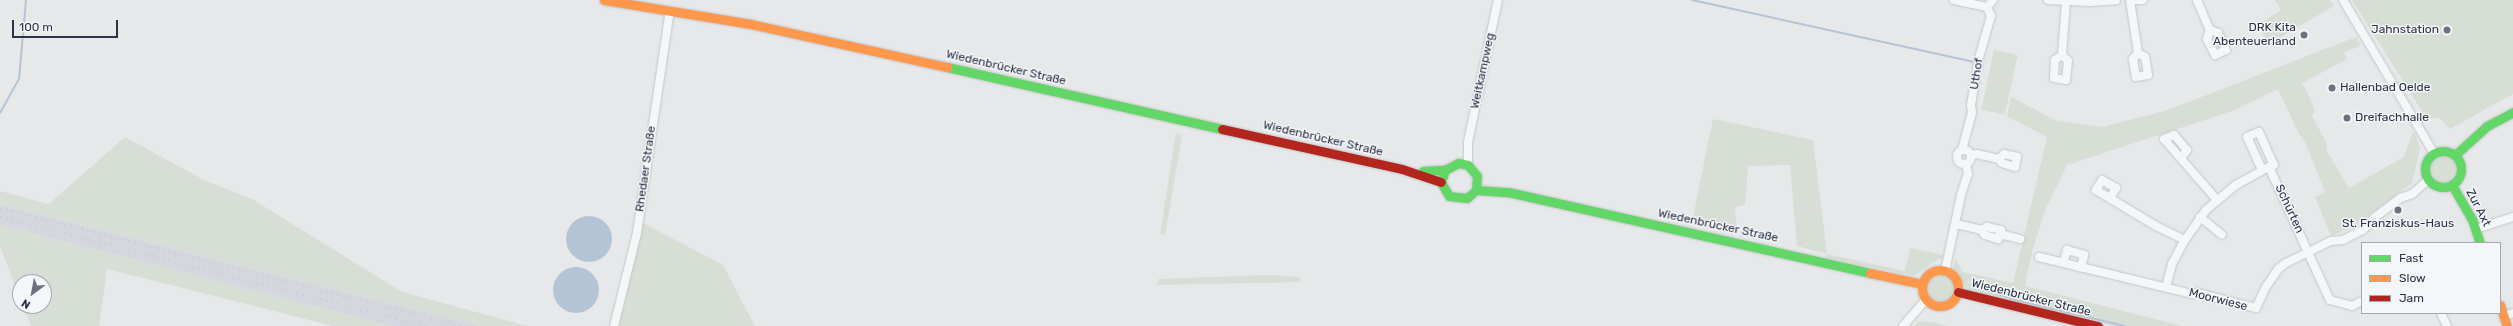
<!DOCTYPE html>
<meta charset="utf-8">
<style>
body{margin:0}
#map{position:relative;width:2513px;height:326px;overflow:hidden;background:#e6e8ea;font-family:Rubik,sans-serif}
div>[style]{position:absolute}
.built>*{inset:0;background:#d4d7dd}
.green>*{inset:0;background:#d6ded6;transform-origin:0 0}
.round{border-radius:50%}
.water>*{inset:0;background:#b4c4d5}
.stream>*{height:2px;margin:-1px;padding:0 1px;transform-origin:1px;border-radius:1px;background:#b4c4d5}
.roads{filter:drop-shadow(0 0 1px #c4c6c8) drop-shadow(0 0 1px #c4c6c8)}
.street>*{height:8px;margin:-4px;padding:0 4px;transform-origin:4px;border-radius:4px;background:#f5f6f7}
.street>.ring{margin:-4px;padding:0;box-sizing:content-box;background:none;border:8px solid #f5f6f7;border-radius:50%}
.fast>*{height:9px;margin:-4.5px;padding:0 4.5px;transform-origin:4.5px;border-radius:4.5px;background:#63d668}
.fast>.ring{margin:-4.5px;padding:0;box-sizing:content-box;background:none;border:9px solid #63d668;border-radius:50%}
.slow>*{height:9px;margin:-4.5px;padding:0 4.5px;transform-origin:4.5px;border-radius:4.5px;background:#ff974d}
.slow>.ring{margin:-4.5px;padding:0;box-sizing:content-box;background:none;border:9px solid #ff974d;border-radius:50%}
.jam>*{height:9px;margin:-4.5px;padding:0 4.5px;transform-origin:4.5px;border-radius:4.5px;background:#b3261e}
.rail>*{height:2px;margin-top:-1px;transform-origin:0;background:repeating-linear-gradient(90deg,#cecfd2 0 2px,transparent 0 6px)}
.dots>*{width:11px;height:11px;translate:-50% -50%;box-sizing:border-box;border:2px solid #f4f6f9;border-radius:50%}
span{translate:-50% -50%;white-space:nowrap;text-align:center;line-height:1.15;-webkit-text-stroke:3px #f4f6f9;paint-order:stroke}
.poi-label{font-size:12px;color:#2b3445}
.right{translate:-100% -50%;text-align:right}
.left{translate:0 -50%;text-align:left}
.street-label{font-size:12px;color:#2b3445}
.legend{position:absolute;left:2361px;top:242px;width:140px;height:72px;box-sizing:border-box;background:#f4f6f9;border:1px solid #a4a8b1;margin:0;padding:5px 7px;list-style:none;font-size:12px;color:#2b3445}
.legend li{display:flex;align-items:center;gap:8px;height:20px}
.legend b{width:20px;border:1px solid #a4a8b1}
.north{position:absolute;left:12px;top:274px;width:40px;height:40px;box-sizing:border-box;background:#f4f6f9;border:1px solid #a4a8b1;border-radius:50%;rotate:212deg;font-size:11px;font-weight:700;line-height:16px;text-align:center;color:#2b3445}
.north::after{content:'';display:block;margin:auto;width:14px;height:18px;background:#6c737f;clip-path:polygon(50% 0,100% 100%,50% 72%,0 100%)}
.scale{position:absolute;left:12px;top:20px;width:106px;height:18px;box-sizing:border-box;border:2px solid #2b3445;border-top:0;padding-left:5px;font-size:12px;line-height:14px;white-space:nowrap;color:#2b3445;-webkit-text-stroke:3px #f4f6f9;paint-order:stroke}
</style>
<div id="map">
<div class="built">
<i style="clip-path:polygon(0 205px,397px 305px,481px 326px,392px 326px,0 225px)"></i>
</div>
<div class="green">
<i style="clip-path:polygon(2275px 0,2330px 0,2334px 6px,2269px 44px,2257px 25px,2281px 10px)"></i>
<i style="clip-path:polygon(2352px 0,2513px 0,2513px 94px,2450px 129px,2440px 118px,2427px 119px)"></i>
<i style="clip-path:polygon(2356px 37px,2361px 46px,2344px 52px,2347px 59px,2302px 83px,2315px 109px,2312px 116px,2327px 144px,2326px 150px,2349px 188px,2404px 157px,2412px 133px,2415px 133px,2420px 149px,2412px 183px,2355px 226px,2331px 236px,2315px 197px,2325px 192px,2305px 142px,2299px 134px,2278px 89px,2235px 110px,2067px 165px,2046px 208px,2033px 248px,2025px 286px,2182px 326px,2111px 326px,2002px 300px,1967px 289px,1955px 272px,1953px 266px,1956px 259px,1963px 272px,2013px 283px,2047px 137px,2007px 116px,2011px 97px,2057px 121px,2103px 127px,2168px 110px)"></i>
<i style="left:1994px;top:50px;width:24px;height:61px;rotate:12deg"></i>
<i style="clip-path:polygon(1713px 119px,1813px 140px,1827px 254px,1797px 246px,1790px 165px,1748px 166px,1745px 205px,1735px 207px,1737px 233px,1692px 222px)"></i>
<i style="clip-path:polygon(1176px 133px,1182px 135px,1165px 235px,1160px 234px)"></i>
<i style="clip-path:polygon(125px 137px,204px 180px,252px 199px,402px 292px,528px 326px,481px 326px,0 205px,0 191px,49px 204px)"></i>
<i class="round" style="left:2428px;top:154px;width:30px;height:30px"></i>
<i style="clip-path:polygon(643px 223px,723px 265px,755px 326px,618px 326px)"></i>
<i style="clip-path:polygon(0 225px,392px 326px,333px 326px,107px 269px,99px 326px,31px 326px,23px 306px,44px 306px,44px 282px,20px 282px,20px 298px,0 246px)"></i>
<i style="clip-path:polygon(1910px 248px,1943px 255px,1942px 259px,1938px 259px,1914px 276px,1827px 258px,1827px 254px,1905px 271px)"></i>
<i class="round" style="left:1926px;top:274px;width:28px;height:28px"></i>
<i style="clip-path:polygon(1270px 275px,1300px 277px,1300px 282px,1157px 285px,1158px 279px)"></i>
<i style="clip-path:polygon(1919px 321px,1938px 323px,1946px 326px,1914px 326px)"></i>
</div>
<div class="water">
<i class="round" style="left:566px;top:216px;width:46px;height:46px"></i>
<i class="round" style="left:553px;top:267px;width:46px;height:46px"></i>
</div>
<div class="stream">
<i style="left:1692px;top:0;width:288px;rotate:12.4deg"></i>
<i style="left:0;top:113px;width:39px;rotate:-61deg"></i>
<i style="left:19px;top:79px;width:79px;rotate:-84.9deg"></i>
<i style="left:1979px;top:287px;width:37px;rotate:20deg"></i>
<i style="left:2014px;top:300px;width:114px;rotate:13.2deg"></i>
</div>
<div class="roads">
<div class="street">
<i style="left:1954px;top:0;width:34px;rotate:12deg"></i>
<i style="left:2048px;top:0;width:42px;rotate:2.7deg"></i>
<i style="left:2090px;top:2px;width:26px;rotate:-4deg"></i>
<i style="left:2130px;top:0;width:54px;rotate:81.4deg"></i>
<i style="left:2138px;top:53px;width:8px;rotate:130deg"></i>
<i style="left:2133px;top:59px;width:18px;rotate:81deg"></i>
<i style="left:2136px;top:77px;width:12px;rotate:-9deg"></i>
<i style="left:2148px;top:75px;width:18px;rotate:-99deg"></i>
<i style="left:2145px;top:57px;width:8px;rotate:-150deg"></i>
<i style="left:2131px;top:0;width:12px"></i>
<i style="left:2197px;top:0;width:33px;rotate:67deg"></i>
<i style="left:2210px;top:30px;width:9px;rotate:108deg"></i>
<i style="left:2207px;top:39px;width:18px;rotate:63deg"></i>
<i style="left:2215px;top:55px;width:12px;rotate:-24deg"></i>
<i style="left:2226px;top:50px;width:19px;rotate:-115deg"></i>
<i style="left:2218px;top:33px;width:9px;rotate:-159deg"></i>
<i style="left:2343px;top:0;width:178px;rotate:59.3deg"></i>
<i style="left:2062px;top:55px;width:8px;rotate:45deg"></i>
<i style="left:2068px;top:61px;width:19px;rotate:96deg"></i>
<i style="left:2066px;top:80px;width:12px;rotate:-171deg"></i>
<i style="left:2054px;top:78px;width:18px;rotate:-87deg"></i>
<i style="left:2055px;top:60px;width:9px;rotate:-36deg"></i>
<i style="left:2062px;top:55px;width:53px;rotate:-85.7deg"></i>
<i style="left:1962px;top:150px;width:39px;rotate:-75deg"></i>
<i style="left:1972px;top:112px;width:7px;rotate:-98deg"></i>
<i style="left:1971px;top:105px;width:48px;rotate:-80.3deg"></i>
<i style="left:1979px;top:58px;width:44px;rotate:-74.1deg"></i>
<i style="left:1991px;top:16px;width:10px;rotate:-114deg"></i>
<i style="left:1987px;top:7px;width:9px;rotate:-49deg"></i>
<i class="ring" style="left:1957px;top:150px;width:6px;height:6px"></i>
<i style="left:1971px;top:155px;width:6px;rotate:-9deg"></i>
<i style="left:1977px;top:154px;width:23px;rotate:13deg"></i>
<i style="left:1999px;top:159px;width:5px;rotate:53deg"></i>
<i style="left:2002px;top:163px;width:14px;rotate:17deg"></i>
<i style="left:2015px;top:167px;width:10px;rotate:-79deg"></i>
<i style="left:2017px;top:157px;width:13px;rotate:-167deg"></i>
<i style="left:2004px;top:154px;width:7px;rotate:135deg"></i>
<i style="left:2181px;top:158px;width:10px;rotate:-53deg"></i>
<i style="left:2187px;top:150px;width:20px;rotate:-131deg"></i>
<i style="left:2174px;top:135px;width:11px;rotate:158deg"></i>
<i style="left:2164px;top:139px;width:81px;rotate:49deg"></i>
<i style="left:1468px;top:165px;width:23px;rotate:-90deg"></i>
<i style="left:1468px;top:142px;width:145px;rotate:-78.1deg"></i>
<i style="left:2262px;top:170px;width:36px;rotate:-114deg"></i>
<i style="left:2247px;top:137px;width:13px;rotate:-23deg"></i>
<i style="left:2259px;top:132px;width:36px;rotate:66deg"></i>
<i style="left:2274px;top:165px;width:5px;rotate:158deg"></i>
<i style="left:2269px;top:167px;width:146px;rotate:65.4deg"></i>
<i style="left:2330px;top:300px;width:23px;rotate:15deg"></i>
<i style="left:2352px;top:306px;width:11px;rotate:-27deg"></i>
<i style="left:2110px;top:198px;width:12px;rotate:-59deg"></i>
<i style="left:2116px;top:188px;width:16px;rotate:-150deg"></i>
<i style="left:2102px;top:180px;width:12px;rotate:121deg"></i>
<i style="left:2096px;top:190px;width:70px;rotate:31deg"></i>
<i style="left:2156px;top:226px;width:32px;rotate:26deg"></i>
<i style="left:2200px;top:217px;width:28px;rotate:39deg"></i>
<i style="left:1956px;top:224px;width:26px;rotate:13deg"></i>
<i style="left:1981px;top:230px;width:6px;rotate:51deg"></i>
<i style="left:1985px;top:235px;width:14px;rotate:17deg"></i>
<i style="left:1998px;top:239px;width:5px;rotate:-68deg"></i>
<i style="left:2000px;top:234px;width:21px;rotate:14deg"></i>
<i style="left:2476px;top:229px;width:39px;rotate:-18deg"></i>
<i style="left:1981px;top:230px;width:7px;rotate:-27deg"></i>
<i style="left:1987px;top:227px;width:14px;rotate:12deg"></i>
<i style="left:2001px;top:230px;width:4px;rotate:104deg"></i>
<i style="left:2039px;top:257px;width:157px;rotate:13.6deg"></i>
<i style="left:2192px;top:294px;width:6px;rotate:-9deg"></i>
<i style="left:2198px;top:293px;width:60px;rotate:14.5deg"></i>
<i style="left:2256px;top:308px;width:23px;rotate:-65deg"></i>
<i style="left:2266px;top:287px;width:22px;rotate:-56deg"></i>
<i style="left:2278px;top:269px;width:10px;rotate:-37deg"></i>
<i style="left:2286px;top:263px;width:50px;rotate:-26.1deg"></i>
<i style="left:2331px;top:241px;width:12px;rotate:-5deg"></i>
<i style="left:2343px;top:240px;width:22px;rotate:-27deg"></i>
<i style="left:2363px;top:230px;width:16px;rotate:-47deg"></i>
<i style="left:2374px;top:218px;width:34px;rotate:-37deg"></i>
<i style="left:2401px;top:198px;width:12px;rotate:-20deg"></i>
<i style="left:2412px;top:194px;width:21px;rotate:-41deg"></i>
<i style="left:2063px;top:263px;width:14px;rotate:-73deg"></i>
<i style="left:2067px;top:250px;width:18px;rotate:16deg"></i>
<i style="left:2084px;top:255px;width:13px;rotate:103deg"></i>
<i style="left:1945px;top:271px;width:78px;rotate:-78.1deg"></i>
<i style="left:1961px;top:195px;width:22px;rotate:-72deg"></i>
<i style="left:1968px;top:174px;width:10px;rotate:-101deg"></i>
<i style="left:2166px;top:287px;width:24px;rotate:-75deg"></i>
<i style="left:2172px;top:264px;width:27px;rotate:-62deg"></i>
<i style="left:2185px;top:240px;width:37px;rotate:-55deg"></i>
<i style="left:2206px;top:210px;width:39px;rotate:-40deg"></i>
<i style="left:2236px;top:185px;width:35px;rotate:-29deg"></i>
<i style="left:2441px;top:313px;width:14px;rotate:65deg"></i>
<i style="left:2504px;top:316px;width:9px;rotate:-18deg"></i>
<i style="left:614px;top:326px;width:96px;rotate:-76.1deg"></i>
<i style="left:637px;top:233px;width:225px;rotate:-81.6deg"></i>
<i style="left:1903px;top:326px;width:35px;rotate:-49deg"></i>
</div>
<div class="fast">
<i style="left:947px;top:67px;width:282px;rotate:12.7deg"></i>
<i class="ring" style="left:2425px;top:151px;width:27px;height:27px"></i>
<i style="left:2455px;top:155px;width:43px;rotate:-42.2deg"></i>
<i style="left:2487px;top:126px;width:30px;rotate:-28deg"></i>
<i style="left:1423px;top:171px;width:22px;rotate:-3deg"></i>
<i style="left:1445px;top:170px;width:15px;rotate:-28deg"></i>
<i style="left:1458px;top:163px;width:10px;rotate:11deg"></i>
<i style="left:1468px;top:165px;width:14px;rotate:51deg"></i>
<i style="left:1477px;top:176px;width:14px;rotate:94deg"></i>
<i style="left:1476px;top:190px;width:12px;rotate:138deg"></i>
<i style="left:1467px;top:198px;width:18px;rotate:-174deg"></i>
<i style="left:1449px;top:196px;width:16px;rotate:-120deg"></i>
<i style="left:1441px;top:182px;width:13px;rotate:-72deg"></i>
<i style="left:2452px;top:185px;width:39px;rotate:60deg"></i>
<i style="left:2472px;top:219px;width:25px;rotate:72deg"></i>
<i style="left:1476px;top:190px;width:32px;rotate:4deg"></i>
<i style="left:1508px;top:192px;width:371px;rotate:12.6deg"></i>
</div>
<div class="slow">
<i style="left:604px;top:0;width:149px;rotate:9.3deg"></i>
<i style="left:751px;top:24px;width:201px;rotate:12.4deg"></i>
<i class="ring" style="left:1922px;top:270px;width:27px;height:27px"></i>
<i style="left:1870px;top:273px;width:53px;rotate:11.9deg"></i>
<i style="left:2500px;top:305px;width:22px;rotate:72deg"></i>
</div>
<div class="jam">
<i style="left:1222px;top:129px;width:184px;rotate:12.5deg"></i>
<i style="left:1402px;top:169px;width:41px;rotate:18.4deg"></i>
<i style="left:1958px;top:292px;width:144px;rotate:13.7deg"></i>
</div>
</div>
<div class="rail">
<i style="left:0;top:208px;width:476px;rotate:14.4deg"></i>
<i style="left:0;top:217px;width:439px;rotate:14.4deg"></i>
</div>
<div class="dots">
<i style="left:2447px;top:30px;background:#6c737f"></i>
<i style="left:2304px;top:35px;background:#6c737f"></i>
<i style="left:2332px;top:88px;background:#6c737f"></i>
<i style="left:2347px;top:118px;background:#6c737f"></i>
<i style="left:2398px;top:210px;background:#6c737f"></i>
</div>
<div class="poi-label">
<span class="right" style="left:2296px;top:35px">DRK Kita<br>Abenteuerland</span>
<span class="right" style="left:2439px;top:30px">Jahnstation</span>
<span class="left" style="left:2340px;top:88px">Hallenbad Oelde</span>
<span class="left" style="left:2355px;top:118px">Dreifachhalle</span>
<span style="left:2398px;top:224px">St. Franziskus-Haus</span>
</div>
<div class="street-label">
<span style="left:1006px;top:68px;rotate:13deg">Wiedenbrücker Straße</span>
<span style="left:1483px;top:71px;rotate:-78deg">Weitkampweg</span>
<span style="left:1977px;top:74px;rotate:-81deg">Uthof</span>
<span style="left:1323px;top:139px;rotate:13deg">Wiedenbrücker Straße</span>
<span style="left:646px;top:169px;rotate:-82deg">Rhedaer Straße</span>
<span style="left:2478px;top:208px;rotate:63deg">Zur Axt</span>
<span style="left:2289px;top:209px;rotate:65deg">Schürten</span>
<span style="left:1718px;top:226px;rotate:12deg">Wiedenbrücker Straße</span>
<span style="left:2031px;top:298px;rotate:14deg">Wiedenbrücker Straße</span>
<span style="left:2218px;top:300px;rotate:14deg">Moorwiese</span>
</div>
<ul class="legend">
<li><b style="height:5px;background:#63d668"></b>Fast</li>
<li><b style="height:5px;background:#ff974d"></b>Slow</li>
<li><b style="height:5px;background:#b3261e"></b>Jam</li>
</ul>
<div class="north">N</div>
<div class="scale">100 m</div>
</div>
